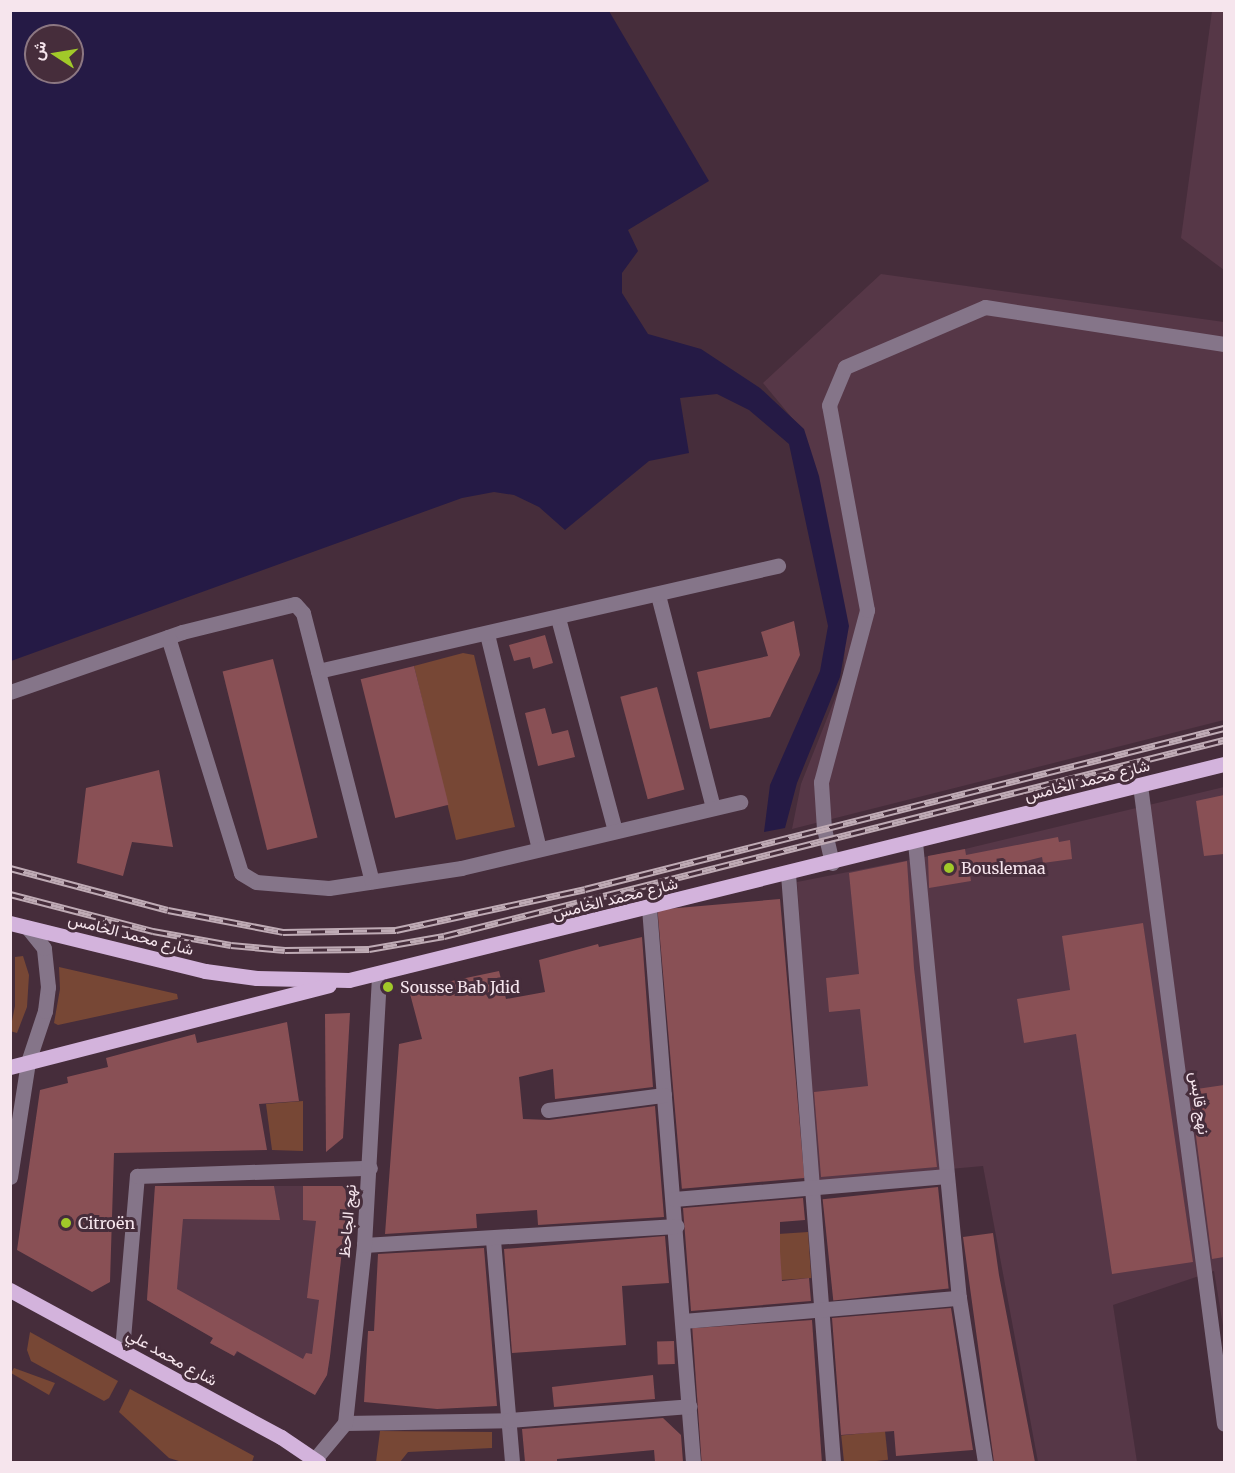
<!DOCTYPE html>
<meta charset="utf-8">
<style>
body{margin:0}
#map{position:relative;width:1235px;height:1473px;overflow:hidden;background:#462d3b;font-family:Merriweather,Vazirmatn,serif}
div>[style]{position:absolute}
.built>*{inset:0;background:#563747}
.green>*{inset:0;background:#774735;transform-origin:0 0}
.water>*{inset:0;background:#251a45}
.building>*{inset:0;background:#895055;transform-origin:0 0}
.minor>*{height:15px;margin:-7.5px;padding:0 7.5px;transform-origin:7.5px;border-radius:7.5px;background:#857589}
.major>*{height:15px;margin:-7.5px;padding:0 7.5px;transform-origin:7.5px;border-radius:7.5px;background:#d3b3dc}
.rail>*{height:7px;margin-top:-3.5px;transform-origin:0;background:repeating-linear-gradient(90deg,#462d3b 0 14px,#bfabb5 0 28px);box-sizing:border-box;border-block:2px solid #bfabb5}
.dots>*{width:16px;height:16px;translate:-50% -50%;box-sizing:border-box;border:3px solid #462d3b;border-radius:50%}
span{translate:-50% -50%;white-space:nowrap;text-align:center;line-height:1.15;-webkit-text-stroke:6px #462d3b;paint-order:stroke}
.street-label{font-size:16px;color:#f6e5ed}
.poi-label{font-size:16px;color:#f6e5ed}
.left{translate:0 -50%;text-align:left}
.frame{position:absolute;inset:0;border:12px solid #f6e5ed;pointer-events:none}
.north{position:absolute;left:24px;top:24px;width:60px;height:60px;box-sizing:border-box;background:#462d3b;border:2px solid #8c7782;border-radius:50%;rotate:282deg;font-size:16px;font-weight:700;line-height:24px;text-align:center;color:#f6e5ed}
.north::after{content:'';display:block;margin:auto;width:21px;height:27px;background:#a1c929;clip-path:polygon(50% 0,100% 100%,50% 72%,0 100%)}
</style>
<div id="map">
<div class="built">
<i style="clip-path:polygon(1212px 11px,1224px 11px,1224px 270px,1181px 238px)"></i>
<i style="clip-path:polygon(881px 274px,1224px 322px,1224px 720px,792px 829px,801px 784px,843px 678px,846px 626px,802px 430px,763px 383px)"></i>
<i style="clip-path:polygon(1224px 787px,1224px 1332px,1214px 1271px,1113px 1305px,1137px 1462px,1038px 1462px,983px 1166px,817px 1181px,797px 882px,965px 849px)"></i>
<i style="clip-path:polygon(155px 1186px,345px 1186px,347px 1207px,330px 1356px,327px 1375px,315px 1395px,238px 1352px,234px 1356px,210px 1343px,213px 1338px,147px 1300px)"></i>
</div>
<div class="green">
<i style="clip-path:polygon(463px 653px,474px 655px,515px 827px,456px 840px,414px 666px)"></i>
<i style="clip-path:polygon(23px 956px,29px 975px,27px 1007px,17px 1033px,10px 1031px,15px 1006px,15px 957px)"></i>
<i style="clip-path:polygon(59px 967px,177px 994px,178px 999px,58px 1025px,54px 1023px,60px 989px)"></i>
<i style="clip-path:polygon(303px 1101px,303px 1151px,272px 1150px,266px 1104px)"></i>
<i style="left:808px;top:1232px;width:46px;height:30px;rotate:86deg"></i>
<i style="clip-path:polygon(30px 1332px,118px 1381px,109px 1398px,104px 1401px,31px 1361px,27px 1350px)"></i>
<i style="clip-path:polygon(14px 1368px,55px 1383px,49px 1395px,11px 1373px)"></i>
<i style="clip-path:polygon(130px 1389px,254px 1456px,252px 1462px,182px 1462px,169px 1458px,119px 1412px)"></i>
<i style="clip-path:polygon(380px 1431px,492px 1432px,492px 1448px,408px 1452px,400px 1462px,376px 1462px)"></i>
<i style="left:885px;top:1431px;width:29px;height:44px;rotate:84deg"></i>
</div>
<div class="water">
<i style="clip-path:polygon(evenodd,11px 10px,609px 11px,709px 181px,628px 230px,638px 251px,622px 273px,622px 293px,648px 334px,701px 349px,760px 388px,804px 429px,819px 476px,849px 626px,840px 677px,797px 783px,785px 828px,764px 832px,770px 785px,820px 671px,828px 626px,789px 444px,749px 410px,717px 394px,680px 398px,689px 453px,649px 461px,565px 530px,539px 507px,514px 495px,494px 492px,462px 498px,11px 661px,11px 10px,36px 36px,72px 36px,72px 72px,36px 72px,36px 36px)"></i>
</div>
<div class="building">
<i style="clip-path:polygon(794px 621px,800px 655px,770px 717px,710px 729px,697px 672px,768px 656px,761px 632px)"></i>
<i style="clip-path:polygon(545px 635px,553px 663px,533px 669px,530px 657px,514px 661px,509px 645px)"></i>
<i style="left:273px;top:659px;width:184px;height:52px;rotate:76deg"></i>
<i style="left:414px;top:666px;width:143px;height:55px;rotate:76deg"></i>
<i style="left:657px;top:687px;width:106px;height:38px;rotate:75deg"></i>
<i style="clip-path:polygon(545px 708px,552px 734px,568px 730px,575px 757px,538px 766px,525px 713px)"></i>
<i style="clip-path:polygon(159px 770px,173px 847px,132px 842px,123px 876px,77px 863px,86px 788px)"></i>
<i style="clip-path:polygon(1224px 795px,1224px 854px,1204px 856px,1196px 801px)"></i>
<i style="clip-path:polygon(1058px 837px,1059px 842px,1070px 840px,1072px 859px,1043px 863px,1042px 857px,970px 875px,971px 881px,929px 888px,928px 856px,965px 849px,966px 855px)"></i>
<i style="clip-path:polygon(907px 861px,914px 968px,937px 1167px,821px 1177px,814px 1092px,868px 1086px,860px 1009px,829px 1012px,826px 978px,859px 974px,849px 873px)"></i>
<i style="left:780px;top:899px;width:280px;height:123px;rotate:85deg"></i>
<i style="clip-path:polygon(1143px 923px,1193px 1262px,1112px 1274px,1076px 1034px,1024px 1043px,1017px 999px,1070px 990px,1062px 936px)"></i>
<i style="clip-path:polygon(642px 937px,653px 1087px,555px 1099px,553px 1069px,519px 1077px,523px 1119px,549px 1120px,655px 1106px,664px 1217px,538px 1225px,537px 1210px,476px 1214px,477px 1228px,385px 1234px,399px 1044px,422px 1039px,409px 990px,499px 971px,506px 999px,545px 992px,539px 960px,598px 944px,599px 947px)"></i>
<i style="clip-path:polygon(350px 1013px,343px 1138px,326px 1152px,325px 1014px)"></i>
<i style="clip-path:polygon(287px 1022px,299px 1101px,259px 1104px,267px 1150px,114px 1153px,110px 1282px,92px 1292px,17px 1250px,40px 1090px,68px 1083px,67px 1077px,108px 1067px,106px 1058px,195px 1034px,197px 1043px)"></i>
<i style="clip-path:polygon(1224px 1085px,1224px 1257px,1212px 1259px,1190px 1090px)"></i>
<i style="clip-path:polygon(155px 1186px,274px 1186px,280px 1220px,183px 1219px,177px 1289px,303px 1359px,306px 1353px,312px 1354px,319px 1300px,307px 1298px,316px 1221px,303px 1220px,303px 1186px,345px 1186px,347px 1207px,330px 1356px,327px 1375px,315px 1395px,237px 1351px,234px 1356px,210px 1343px,213px 1338px,147px 1300px)"></i>
<i style="left:938px;top:1187px;width:102px;height:116px;rotate:84deg"></i>
<i style="clip-path:polygon(803px 1198px,805px 1220px,780px 1222px,780px 1251px,782px 1281px,809px 1278px,811px 1301px,691px 1311px,683px 1208px)"></i>
<i style="clip-path:polygon(993px 1233px,999px 1275px,1035px 1462px,994px 1462px,963px 1237px)"></i>
<i style="clip-path:polygon(665px 1236px,669px 1283px,622px 1286px,626px 1345px,512px 1353px,504px 1249px)"></i>
<i style="clip-path:polygon(484px 1248px,497px 1406px,437px 1409px,364px 1402px,368px 1331px,374px 1331px,378px 1254px)"></i>
<i style="clip-path:polygon(951px 1308px,973px 1450px,896px 1456px,894px 1431px,841px 1435px,832px 1318px)"></i>
<i style="left:812px;top:1320px;width:142px;height:120px;rotate:86deg"></i>
<i style="left:674px;top:1341px;width:23px;height:17px;rotate:88deg"></i>
<i style="clip-path:polygon(653px 1375px,655px 1399px,554px 1407px,552px 1387px)"></i>
<i style="clip-path:polygon(663px 1418px,681px 1435px,683px 1462px,655px 1462px,654px 1450px,557px 1459px,557px 1462px,525px 1462px,522px 1429px)"></i>
</div>
<div class="minor">
<i style="left:658px;top:595px;width:220px;rotate:75.5deg"></i>
<i style="left:558px;top:618px;width:220px;rotate:75deg"></i>
<i style="left:487px;top:634px;width:221px;rotate:76.4deg"></i>
<i style="left:168px;top:637px;width:247px;rotate:72.8deg"></i>
<i style="left:241px;top:873px;width:17px;rotate:31deg"></i>
<i style="left:256px;top:882px;width:73px;rotate:4.7deg"></i>
<i style="left:329px;top:888px;width:134px;rotate:-8.6deg"></i>
<i style="left:461px;top:868px;width:287px;rotate:-13.3deg"></i>
<i style="left:318px;top:671px;width:472px;rotate:-12.9deg"></i>
<i style="left:10px;top:692px;width:182px;rotate:-19.2deg"></i>
<i style="left:182px;top:632px;width:116px;rotate:-13.9deg"></i>
<i style="left:295px;top:604px;width:12px;rotate:48deg"></i>
<i style="left:303px;top:613px;width:277px;rotate:75.6deg"></i>
<i style="left:1140px;top:785px;width:644px;rotate:82.51deg"></i>
<i style="left:915px;top:842px;width:458px;rotate:84.5deg"></i>
<i style="left:959px;top:1298px;width:166px;rotate:81deg"></i>
<i style="left:832px;top:863px;width:35px;rotate:-103deg"></i>
<i style="left:824px;top:829px;width:47px;rotate:-93.7deg"></i>
<i style="left:821px;top:782px;width:178px;rotate:-75deg"></i>
<i style="left:867px;top:610px;width:208px;rotate:-100.5deg"></i>
<i style="left:829px;top:405px;width:41px;rotate:-67.2deg"></i>
<i style="left:845px;top:367px;width:152px;rotate:-23.2deg"></i>
<i style="left:985px;top:307px;width:242px;rotate:8.8deg"></i>
<i style="left:788px;top:874px;width:590px;rotate:85.62deg"></i>
<i style="left:649px;top:908px;width:556px;rotate:85.46deg"></i>
<i style="left:548px;top:1110px;width:117px;rotate:-7.4deg"></i>
<i style="left:10px;top:1177px;width:116px;rotate:-81.1deg"></i>
<i style="left:28px;top:1062px;width:54px;rotate:-71.6deg"></i>
<i style="left:45px;top:1011px;width:24px;rotate:-83deg"></i>
<i style="left:48px;top:987px;width:39px;rotate:-96deg"></i>
<i style="left:44px;top:948px;width:26px;rotate:-129deg"></i>
<i style="left:674px;top:1199px;width:274px;rotate:-4.8deg"></i>
<i style="left:493px;top:1240px;width:223px;rotate:85.1deg"></i>
<i style="left:364px;top:1245px;width:313px;rotate:-3.5deg"></i>
<i style="left:683px;top:1321px;width:277px;rotate:-4.8deg"></i>
<i style="left:122px;top:1350px;width:175px;rotate:-85.1deg"></i>
<i style="left:137px;top:1176px;width:233px;rotate:-2deg"></i>
<i style="left:345px;top:1423px;width:164px;rotate:-1deg"></i>
<i style="left:509px;top:1420px;width:181px;rotate:-4.4deg"></i>
<i style="left:315px;top:1459px;width:47px;rotate:-50.2deg"></i>
<i style="left:345px;top:1423px;width:179px;rotate:-83.9deg"></i>
<i style="left:364px;top:1245px;width:270px;rotate:-86.8deg"></i>
</div>
<div class="major">
<i style="left:10px;top:923px;width:201px;rotate:13.8deg"></i>
<i style="left:205px;top:971px;width:52px;rotate:7.7deg"></i>
<i style="left:257px;top:978px;width:92px;rotate:1.2deg"></i>
<i style="left:349px;top:980px;width:901px;rotate:-13.87deg"></i>
<i style="left:10px;top:1067px;width:329px;rotate:-14.4deg"></i>
<i style="left:10px;top:1290px;width:308px;rotate:28.5deg"></i>
<i style="left:281px;top:1437px;width:45px;rotate:34deg"></i>
</div>
<div class="rail">
<i style="left:10px;top:868px;width:163px;rotate:14.9deg"></i>
<i style="left:168px;top:910px;width:117px;rotate:10.8deg"></i>
<i style="left:283px;top:932px;width:113px;rotate:-1deg"></i>
<i style="left:396px;top:930px;width:193px;rotate:-12.2deg"></i>
<i style="left:585px;top:889px;width:659px;rotate:-14.14deg"></i>
<i style="left:10px;top:894px;width:148px;rotate:14.5deg"></i>
<i style="left:153px;top:931px;width:79px;rotate:10.2deg"></i>
<i style="left:231px;top:945px;width:54px;rotate:5.3deg"></i>
<i style="left:285px;top:950px;width:84px;rotate:-0.7deg"></i>
<i style="left:369px;top:949px;width:76px;rotate:-9.8deg"></i>
<i style="left:444px;top:936px;width:804px;rotate:-14.11deg"></i>
</div>
<div class="dots">
<i style="left:949px;top:868px;background:#a1c929"></i>
<i style="left:388px;top:987px;background:#a1c929"></i>
<i style="left:66px;top:1223px;background:#a1c929"></i>
</div>
<div class="street-label">
<span style="left:1087px;top:780px;rotate:-14deg">شارع محمد الخامس</span>
<span style="left:615px;top:898px;rotate:-14deg">شارع محمد الخامس</span>
<span style="left:131px;top:934px;rotate:14deg">شارع محمد الخامس</span>
<span style="left:1200px;top:1103px;rotate:82deg">نهج قابس</span>
<span style="left:347px;top:1221px;rotate:-85deg">نهج الجاحظ</span>
<span style="left:172px;top:1357px;rotate:29deg">شارع محمد علي</span>
</div>
<div class="poi-label">
<span class="left" style="left:961px;top:868px">Bouslemaa</span>
<span class="left" style="left:400px;top:987px">Sousse Bab Jdid</span>
<span class="left" style="left:78px;top:1223px">Citroën</span>
</div>
<div class="frame"></div>
<div class="north">ش</div>
</div>
